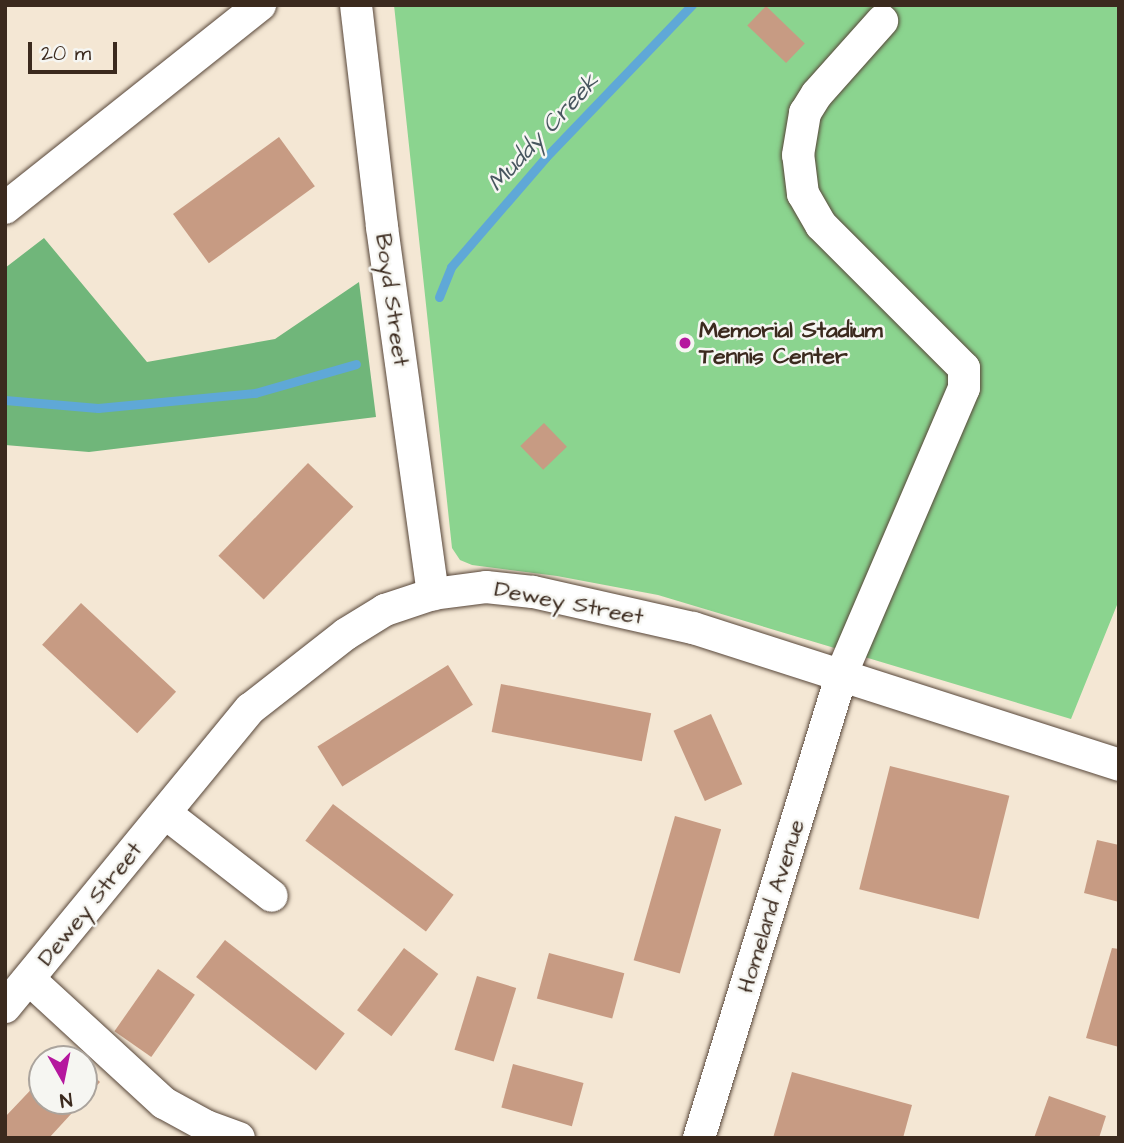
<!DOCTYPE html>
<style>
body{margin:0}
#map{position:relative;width:1124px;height:1143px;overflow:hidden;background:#f4e7d4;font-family:"Architects Daughter",sans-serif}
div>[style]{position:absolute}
.green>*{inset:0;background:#8bd48f}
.forest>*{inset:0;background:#70b67a}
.stream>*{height:9px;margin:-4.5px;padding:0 4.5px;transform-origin:4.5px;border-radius:4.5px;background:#5fa8d7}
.building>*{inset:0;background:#c79b83;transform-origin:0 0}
.roads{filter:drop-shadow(0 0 2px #574639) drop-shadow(0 0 2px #574639)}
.minor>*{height:32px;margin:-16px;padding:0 16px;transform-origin:16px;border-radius:16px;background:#fff}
.dots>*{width:19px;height:19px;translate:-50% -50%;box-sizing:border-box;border:4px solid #f6f6f2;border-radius:50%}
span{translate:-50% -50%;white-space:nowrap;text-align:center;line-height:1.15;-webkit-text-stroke:5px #f6f6f2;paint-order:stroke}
.street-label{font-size:23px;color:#3b2a1e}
.poi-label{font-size:23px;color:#3b2a1e;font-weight:700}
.left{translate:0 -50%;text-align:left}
.water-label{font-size:24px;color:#48565f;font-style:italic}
.frame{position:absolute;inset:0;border:7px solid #3b2a1e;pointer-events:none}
.north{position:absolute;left:28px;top:1045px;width:70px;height:70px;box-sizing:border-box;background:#f6f6f2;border:2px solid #aba49d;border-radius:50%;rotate:171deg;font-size:19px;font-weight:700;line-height:28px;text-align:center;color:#3b2a1e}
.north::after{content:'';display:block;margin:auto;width:24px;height:32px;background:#b5179e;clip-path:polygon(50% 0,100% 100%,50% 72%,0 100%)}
.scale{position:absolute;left:28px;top:42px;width:89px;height:32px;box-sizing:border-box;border:4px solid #3b2a1e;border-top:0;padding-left:9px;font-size:21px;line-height:24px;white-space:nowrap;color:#3b2a1e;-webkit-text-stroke:5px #f6f6f2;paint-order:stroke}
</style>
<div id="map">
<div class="green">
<i style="clip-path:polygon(394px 5px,1119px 5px,1119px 600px,1071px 719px,658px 595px,557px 576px,472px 565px,460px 560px,452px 548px)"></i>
</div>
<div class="forest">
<i style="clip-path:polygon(44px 238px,147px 362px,275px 339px,359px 282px,376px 417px,89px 452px,5px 445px,5px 268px)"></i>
</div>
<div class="stream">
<i style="left:439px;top:297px;width:32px;rotate:-68deg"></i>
<i style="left:451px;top:267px;width:145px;rotate:-49.2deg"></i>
<i style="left:546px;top:157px;width:211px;rotate:-46.2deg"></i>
<i style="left:5px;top:400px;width:93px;rotate:4.9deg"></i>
<i style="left:98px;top:408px;width:158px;rotate:-5.5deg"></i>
<i style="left:255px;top:393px;width:105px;rotate:-16deg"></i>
</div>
<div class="building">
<i style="left:766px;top:6px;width:54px;height:27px;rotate:44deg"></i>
<i style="left:279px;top:137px;width:61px;height:131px;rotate:54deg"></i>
<i style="left:544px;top:423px;width:33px;height:33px;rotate:46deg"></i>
<i style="left:308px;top:463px;width:63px;height:129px;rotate:44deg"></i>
<i style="left:81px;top:603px;width:130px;height:57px;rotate:43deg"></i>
<i style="left:448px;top:665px;width:47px;height:154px;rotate:58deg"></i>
<i style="left:501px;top:684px;width:153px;height:49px;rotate:11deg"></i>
<i style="left:711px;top:714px;width:77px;height:41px;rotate:66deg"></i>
<i style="left:890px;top:766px;width:123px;height:127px;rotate:14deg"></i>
<i style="left:333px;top:804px;width:151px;height:46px;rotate:37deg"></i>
<i style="left:675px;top:816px;width:48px;height:150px;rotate:16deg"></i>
<i style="clip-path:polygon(1097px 840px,1119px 845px,1119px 902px,1084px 893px)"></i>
<i style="left:225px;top:940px;width:152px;height:47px;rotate:38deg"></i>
<i style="left:404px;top:948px;width:43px;height:78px;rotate:37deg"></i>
<i style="clip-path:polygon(1112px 948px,1119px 949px,1119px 1047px,1086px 1038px)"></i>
<i style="left:549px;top:953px;width:78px;height:47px;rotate:15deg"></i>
<i style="left:158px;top:969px;width:45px;height:76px;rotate:35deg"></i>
<i style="left:477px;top:976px;width:41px;height:77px;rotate:17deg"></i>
<i style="left:513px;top:1064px;width:73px;height:45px;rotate:15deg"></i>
<i style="clip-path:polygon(84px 1067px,100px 1082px,84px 1100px)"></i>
<i style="clip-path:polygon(792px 1072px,912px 1105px,903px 1138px,773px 1138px)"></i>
<i style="clip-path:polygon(42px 1078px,42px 1101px,83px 1101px,49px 1138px,5px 1138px,5px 1117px)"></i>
<i style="clip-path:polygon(1049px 1096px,1106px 1116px,1099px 1138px,1034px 1138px)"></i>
</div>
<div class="roads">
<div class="minor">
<i style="left:356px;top:5px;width:224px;rotate:83.3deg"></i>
<i style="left:382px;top:227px;width:371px;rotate:82.1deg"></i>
<i style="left:5px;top:208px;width:326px;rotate:-38.5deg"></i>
<i style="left:165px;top:813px;width:135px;rotate:37.8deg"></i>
<i style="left:29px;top:979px;width:183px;rotate:42.6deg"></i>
<i style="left:164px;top:1103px;width:48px;rotate:28.7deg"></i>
<i style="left:206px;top:1126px;width:35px;rotate:20deg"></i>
<i style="left:5px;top:1007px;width:386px;rotate:-50.6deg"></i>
<i style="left:250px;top:709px;width:122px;rotate:-38deg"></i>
<i style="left:346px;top:634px;width:46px;rotate:-31.6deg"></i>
<i style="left:385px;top:610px;width:51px;rotate:-18.4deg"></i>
<i style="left:433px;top:594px;width:53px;rotate:-7.5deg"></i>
<i style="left:486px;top:587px;width:47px;rotate:6.1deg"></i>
<i style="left:533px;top:592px;width:164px;rotate:12.7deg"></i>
<i style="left:693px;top:628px;width:447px;rotate:17.8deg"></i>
<i style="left:699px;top:1138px;width:484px;rotate:-72.9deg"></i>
<i style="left:841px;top:675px;width:312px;rotate:-66.8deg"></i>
<i style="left:964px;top:388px;width:20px;rotate:-90deg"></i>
<i style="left:964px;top:368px;width:202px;rotate:-135deg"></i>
<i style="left:821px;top:225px;width:36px;rotate:-120deg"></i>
<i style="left:803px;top:194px;width:39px;rotate:-97deg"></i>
<i style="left:798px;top:155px;width:43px;rotate:-80.5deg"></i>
<i style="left:805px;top:113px;width:22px;rotate:-58deg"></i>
<i style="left:817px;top:94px;width:98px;rotate:-48.3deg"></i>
</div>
</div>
<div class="dots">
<i style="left:685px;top:343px;background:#b5179e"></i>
</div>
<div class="street-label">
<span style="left:392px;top:300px;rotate:82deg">Boyd Street</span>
<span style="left:569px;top:603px;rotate:11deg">Dewey Street</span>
<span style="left:90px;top:904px;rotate:-51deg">Dewey Street</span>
<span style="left:771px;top:906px;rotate:-73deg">Homeland Avenue</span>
</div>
<div class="poi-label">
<span class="left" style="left:699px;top:343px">Memorial Stadium<br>Tennis Center</span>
</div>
<div class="water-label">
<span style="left:544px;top:133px;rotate:-47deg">Muddy Creek</span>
</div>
<div class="frame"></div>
<div class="north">N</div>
<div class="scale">20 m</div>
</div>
